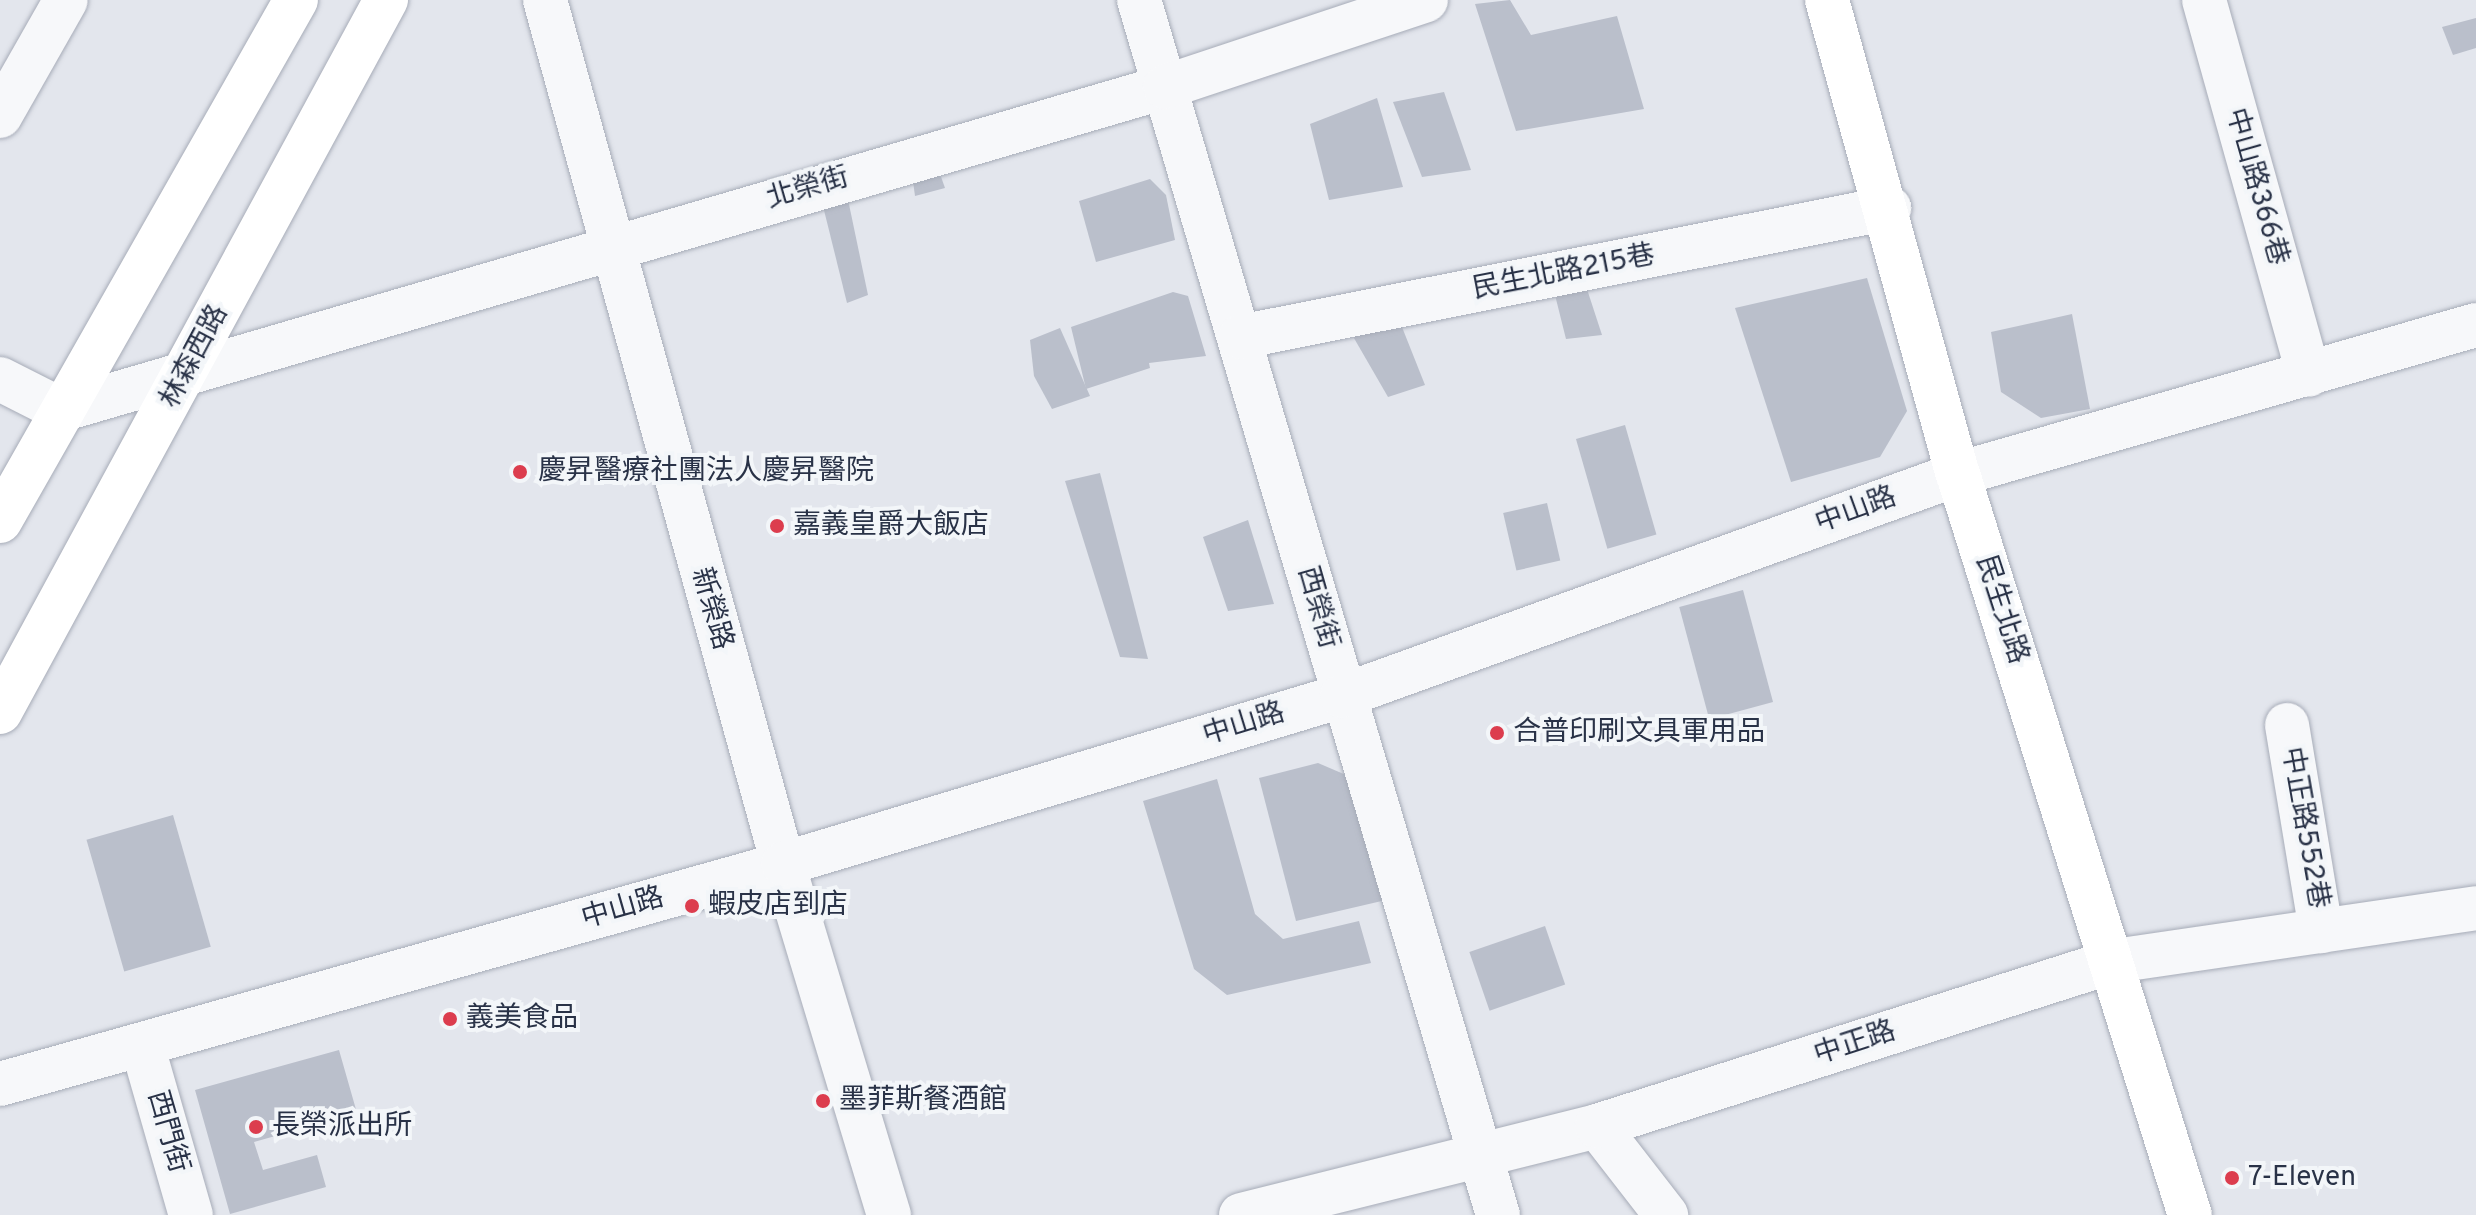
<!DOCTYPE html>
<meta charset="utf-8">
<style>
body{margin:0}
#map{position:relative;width:2476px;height:1215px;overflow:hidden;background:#e3e6ed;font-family:Overpass,"Noto Sans TC",sans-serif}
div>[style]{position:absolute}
.building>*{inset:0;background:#babfcb;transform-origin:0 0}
.roads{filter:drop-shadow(0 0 2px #a7acb8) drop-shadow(0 0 2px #a7acb8)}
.minor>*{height:44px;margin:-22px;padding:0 22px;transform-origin:22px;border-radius:22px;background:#f7f8fa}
.major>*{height:44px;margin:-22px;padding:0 22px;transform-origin:22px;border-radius:22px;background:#fff}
.dots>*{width:22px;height:22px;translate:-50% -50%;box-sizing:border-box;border:4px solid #f3f6f9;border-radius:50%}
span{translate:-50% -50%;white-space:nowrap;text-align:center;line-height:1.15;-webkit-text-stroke:8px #f3f6f9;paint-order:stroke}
.street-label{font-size:28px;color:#293247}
.poi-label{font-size:28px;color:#293247}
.left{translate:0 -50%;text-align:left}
</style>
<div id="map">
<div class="building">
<i style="clip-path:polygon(1510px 0,1531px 35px,1617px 16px,1644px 109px,1516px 131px,1475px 4px)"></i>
<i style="clip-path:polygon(2476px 18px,2476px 48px,2453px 55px,2442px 27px)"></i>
<i style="clip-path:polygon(1444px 92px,1471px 170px,1422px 177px,1393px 102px)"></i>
<i style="clip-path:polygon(1377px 98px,1403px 187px,1329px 200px,1310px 124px)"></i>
<i style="clip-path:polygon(934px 157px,945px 188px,915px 196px,911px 166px)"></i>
<i style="clip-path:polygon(1150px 179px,1166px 195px,1175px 240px,1096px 262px,1079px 201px)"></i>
<i style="clip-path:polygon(846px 190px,868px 295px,847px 303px,821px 198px)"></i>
<i style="clip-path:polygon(1867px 278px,1907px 411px,1880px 457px,1791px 482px,1735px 308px)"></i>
<i style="clip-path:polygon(1585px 283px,1602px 335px,1566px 339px,1555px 295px)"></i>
<i style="clip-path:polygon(1173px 292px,1188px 296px,1206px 356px,1149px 363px,1150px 368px,1086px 389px,1071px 327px)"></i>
<i style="clip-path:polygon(2072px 314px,2090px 409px,2041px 418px,2001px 392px,1991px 332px)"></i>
<i style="clip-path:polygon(1398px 317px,1425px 385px,1388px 397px,1351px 333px)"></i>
<i style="clip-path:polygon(1060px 328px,1090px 396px,1052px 409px,1034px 376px,1030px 340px)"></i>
<i style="left:1625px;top:425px;width:114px;height:51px;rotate:74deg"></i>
<i style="clip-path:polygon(1100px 473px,1148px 659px,1120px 657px,1065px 481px)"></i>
<i style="left:1547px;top:503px;width:59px;height:45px;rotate:77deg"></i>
<i style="clip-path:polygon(1248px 520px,1274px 604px,1228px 611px,1203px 537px)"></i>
<i style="left:1743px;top:590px;width:116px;height:66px;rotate:75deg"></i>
<i style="clip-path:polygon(1318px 763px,1353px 778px,1386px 900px,1296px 921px,1259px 778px)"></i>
<i style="clip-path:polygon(1217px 779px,1255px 914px,1283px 939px,1359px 921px,1371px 963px,1227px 995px,1194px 969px,1143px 801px)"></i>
<i style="left:173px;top:815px;width:137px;height:90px;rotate:74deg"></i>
<i style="left:1545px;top:926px;width:62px;height:80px;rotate:71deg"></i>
<i style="clip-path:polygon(339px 1050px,357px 1113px,254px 1142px,263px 1170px,317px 1155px,326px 1187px,230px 1214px,195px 1090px)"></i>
</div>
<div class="roads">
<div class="minor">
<i style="left:545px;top:0;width:896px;rotate:74.6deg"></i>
<i style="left:783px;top:864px;width:367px;rotate:73.2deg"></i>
<i style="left:1139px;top:0;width:1267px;rotate:73.54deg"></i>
<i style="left:2204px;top:0;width:389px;rotate:74.4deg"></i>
<i style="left:0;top:116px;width:133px;rotate:-60.4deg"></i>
<i style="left:1240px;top:337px;width:662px;rotate:-11.24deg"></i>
<i style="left:0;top:379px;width:68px;rotate:26.9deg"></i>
<i style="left:61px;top:410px;width:1150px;rotate:-16.31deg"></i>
<i style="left:1165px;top:87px;width:275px;rotate:-18.4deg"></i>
<i style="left:2287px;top:725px;width:209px;rotate:80.6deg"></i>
<i style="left:143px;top:1048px;width:174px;rotate:74deg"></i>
<i style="left:0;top:1084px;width:813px;rotate:-15.69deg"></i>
<i style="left:783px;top:864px;width:584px;rotate:-16.73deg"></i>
<i style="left:1342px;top:696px;width:655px;rotate:-19.82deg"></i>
<i style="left:1958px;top:474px;width:539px;rotate:-16.05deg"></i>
<i style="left:1597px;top:1126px;width:113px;rotate:52.2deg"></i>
<i style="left:1241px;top:1215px;width:367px;rotate:-14deg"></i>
<i style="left:1597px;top:1126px;width:543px;rotate:-17.7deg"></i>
<i style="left:2114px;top:961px;width:366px;rotate:-8.3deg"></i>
</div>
<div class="major">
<i style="left:1827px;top:0;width:492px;rotate:74.6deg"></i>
<i style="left:1958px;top:474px;width:776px;rotate:72.62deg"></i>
<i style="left:0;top:521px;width:599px;rotate:-60.4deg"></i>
<i style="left:0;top:712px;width:810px;rotate:-61.54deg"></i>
</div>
</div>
<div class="dots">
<i style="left:520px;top:472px;background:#dc3d4e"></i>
<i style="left:777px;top:526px;background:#dc3d4e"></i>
<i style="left:1497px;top:733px;background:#dc3d4e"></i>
<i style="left:692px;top:906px;background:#dc3d4e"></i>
<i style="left:450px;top:1019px;background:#dc3d4e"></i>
<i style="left:823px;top:1101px;background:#dc3d4e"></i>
<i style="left:256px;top:1127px;background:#dc3d4e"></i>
<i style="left:2232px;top:1178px;background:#dc3d4e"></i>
</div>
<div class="street-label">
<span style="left:2256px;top:187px;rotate:74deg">中山路366巷</span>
<span style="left:808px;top:189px;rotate:-16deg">北榮街</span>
<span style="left:1564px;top:273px;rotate:-11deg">民生北路215巷</span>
<span style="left:195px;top:357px;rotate:-62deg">林森西路</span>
<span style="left:1856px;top:511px;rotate:-20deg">中山路</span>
<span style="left:1317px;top:608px;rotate:74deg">西榮街</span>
<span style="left:711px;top:609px;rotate:74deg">新榮路</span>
<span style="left:2001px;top:610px;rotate:72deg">民生北路</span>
<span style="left:1244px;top:725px;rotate:-17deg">中山路</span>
<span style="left:2304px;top:828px;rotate:80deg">中正路552巷</span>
<span style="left:623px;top:909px;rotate:-16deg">中山路</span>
<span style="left:1855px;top:1044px;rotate:-18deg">中正路</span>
<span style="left:167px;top:1132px;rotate:74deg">西門街</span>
</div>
<div class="poi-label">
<span class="left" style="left:538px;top:472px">慶昇醫療社團法人慶昇醫院</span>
<span class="left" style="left:793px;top:526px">嘉義皇爵大飯店</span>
<span class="left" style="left:1513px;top:733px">合普印刷文具軍用品</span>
<span class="left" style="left:708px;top:906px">蝦皮店到店</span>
<span class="left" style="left:466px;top:1019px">義美食品</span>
<span class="left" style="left:839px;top:1101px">墨菲斯餐酒館</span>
<span class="left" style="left:272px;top:1127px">長榮派出所</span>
<span class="left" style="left:2248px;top:1178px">7-Eleven</span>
</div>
</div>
